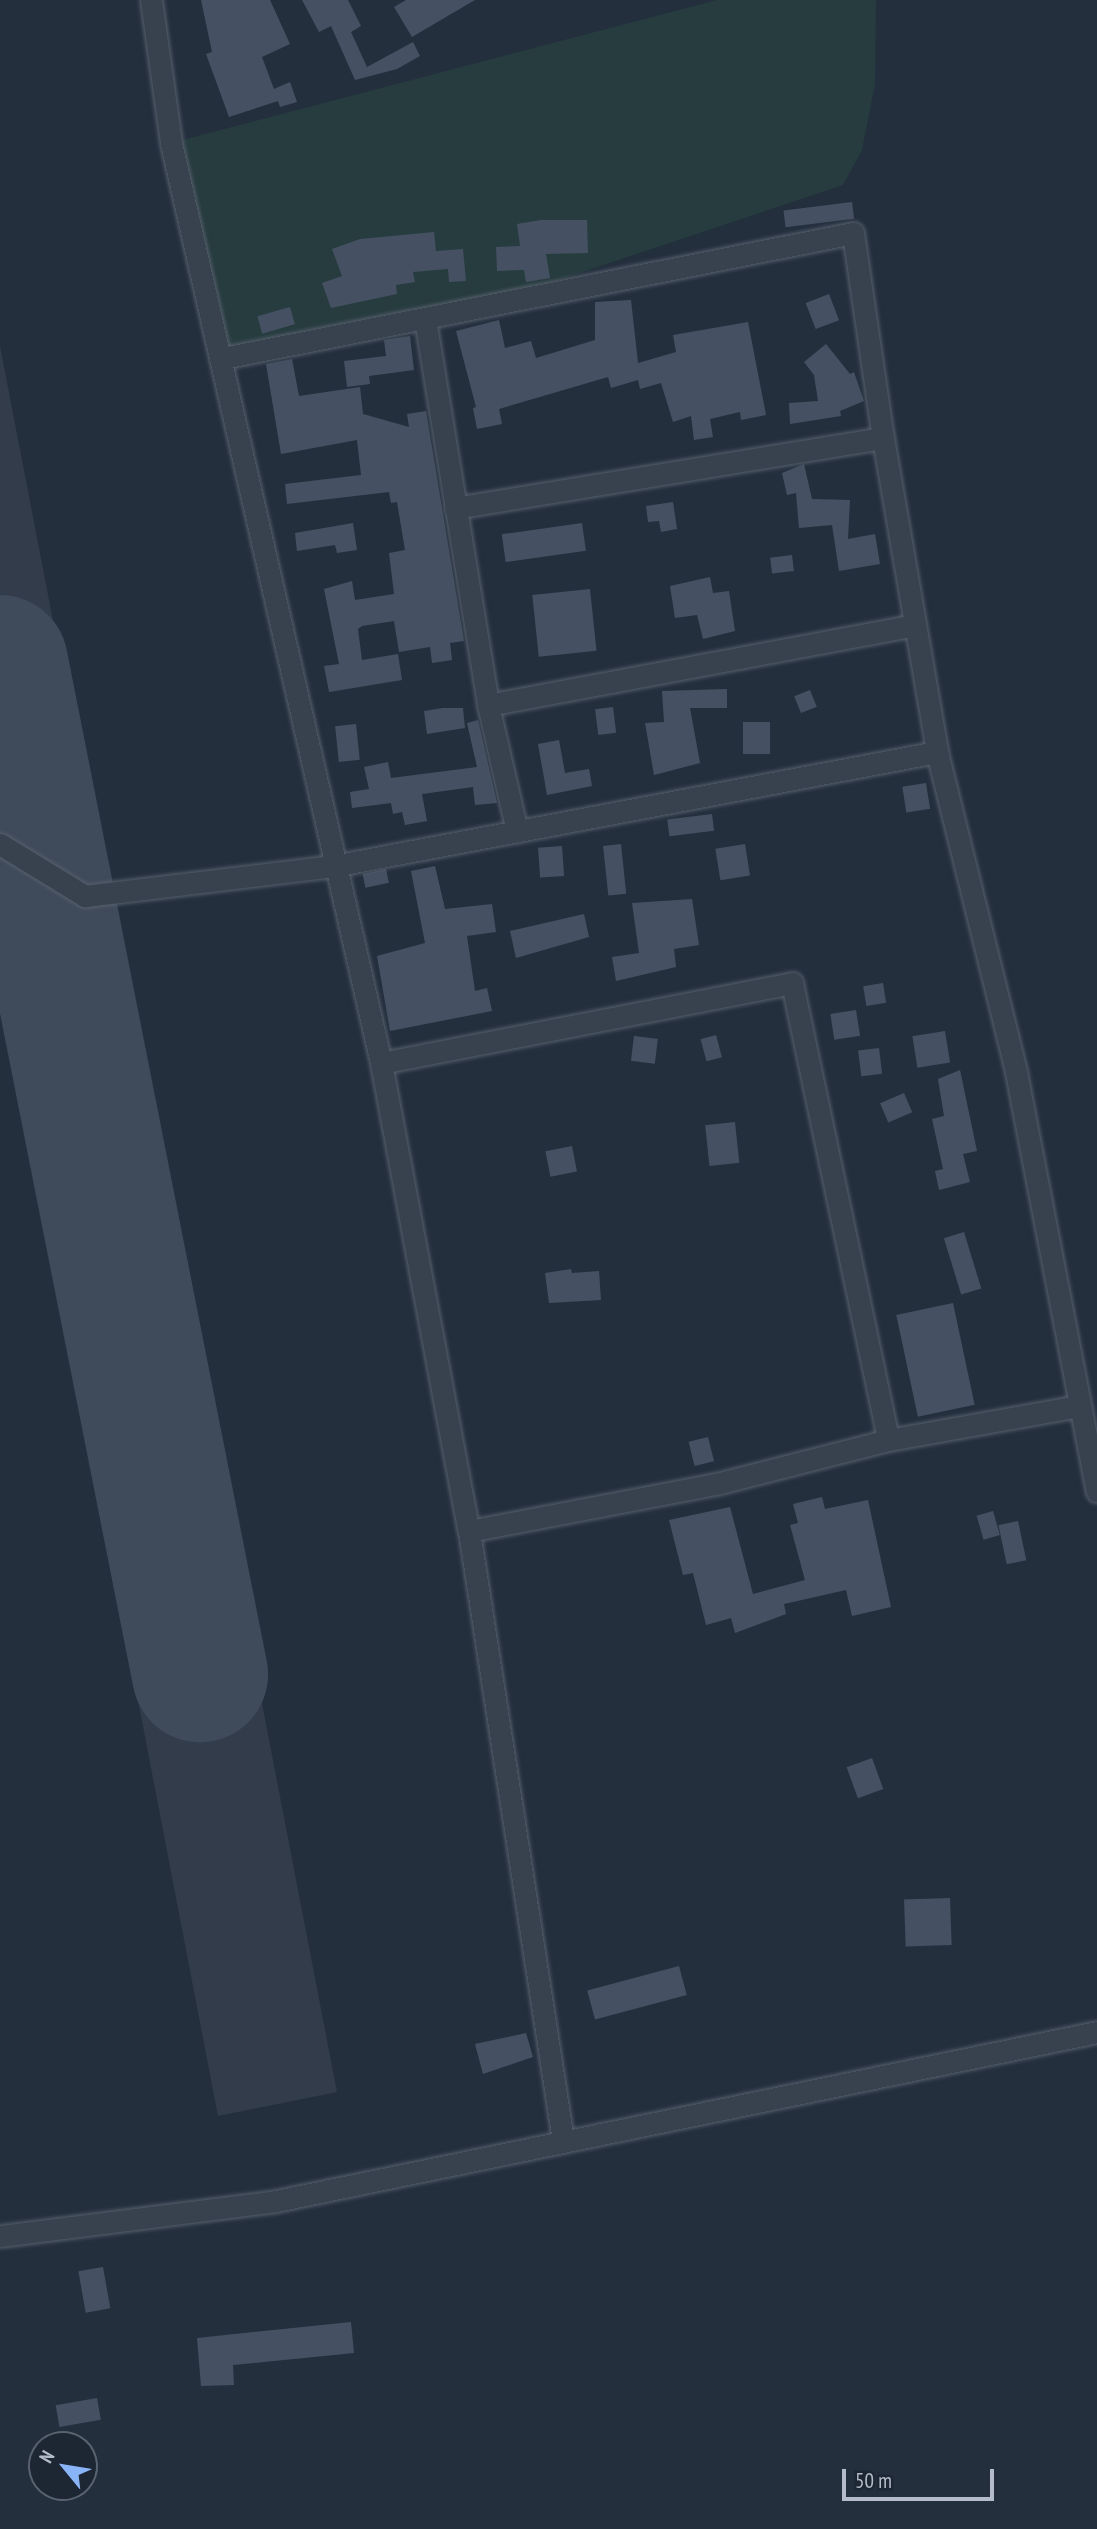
<!DOCTYPE html>
<style>
body{margin:0}
#map{position:relative;width:1097px;height:2529px;overflow:hidden;background:#242f3e;font-family:"PT Sans Narrow",sans-serif}
div>[style]{position:absolute}
.airport>*{inset:0;background:#323c4b}
.green>*{inset:0;background:#263c3f}
.runway>*{height:136px;margin:-68px;padding:0 68px;transform-origin:68px;border-radius:68px;background:#3f4a5a}
.building>*{inset:0;background:#455162;transform-origin:0 0}
.roads{filter:drop-shadow(0 0 2px #565f6c) drop-shadow(0 0 2px #565f6c)}
.street>*{height:21px;margin:-10.5px;padding:0 10.5px;transform-origin:10.5px;border-radius:10.5px;background:#38414e}
span{translate:-50% -50%;white-space:nowrap;text-align:center;line-height:1.15;-webkit-text-stroke:7px #1d2633;paint-order:stroke}
.north{position:absolute;left:28px;top:2431px;width:70px;height:70px;box-sizing:border-box;background:#1d2633;border:2px solid #59626f;border-radius:50%;rotate:300deg;font-size:19px;font-weight:700;line-height:28px;text-align:center;color:#b4bcc9}
.north::after{content:'';display:block;margin:auto;width:24px;height:32px;background:#8ab4f8;clip-path:polygon(50% 0,100% 100%,50% 72%,0 100%)}
.scale{position:absolute;left:842px;top:2469px;width:152px;height:32px;box-sizing:border-box;border:4px solid #b4bcc9;border-top:0;padding-left:9px;font-size:21px;line-height:24px;white-space:nowrap;color:#b4bcc9;-webkit-text-stroke:5px #1d2633;paint-order:stroke}
</style>
<div id="map">
<div class="airport">
<i style="clip-path:polygon(0 346px,337px 2092px,218px 2116px,0 983px)"></i>
</div>
<div class="green">
<i style="clip-path:polygon(717px 0,876px 0,875px 84px,862px 150px,843px 185px,529px 290px,226px 350px,171px 143px)"></i>
</div>
<div class="runway">
<i style="left:0;top:663px;width:1031px;rotate:78.81deg"></i>
</div>
<div class="building">
<i style="clip-path:polygon(201px 0,270px 0,290px 44px,262px 57px,274px 89px,290px 82px,297px 102px,280px 107px,278px 101px,229px 117px,206px 54px,212px 52px)"></i>
<i style="clip-path:polygon(302px 0,348px 0,361px 26px,351px 32px,367px 67px,413px 42px,420px 56px,397px 69px,355px 80px,331px 26px,319px 32px)"></i>
<i style="clip-path:polygon(406px 0,475px 0,412px 37px,394px 7px)"></i>
<i style="left:852px;top:202px;width:17px;height:69px;rotate:83deg"></i>
<i style="clip-path:polygon(541px 220px,587px 220px,588px 253px,546px 254px,550px 278px,526px 282px,524px 270px,497px 271px,496px 247px,520px 246px,517px 224px)"></i>
<i style="clip-path:polygon(434px 232px,436px 251px,463px 249px,466px 281px,449px 282px,448px 269px,413px 272px,415px 282px,396px 285px,397px 294px,331px 308px,322px 283px,342px 276px,332px 249px,360px 239px)"></i>
<i style="left:829px;top:294px;width:28px;height:25px;rotate:69deg"></i>
<i style="clip-path:polygon(631px 300px,638px 363px,676px 352px,673px 335px,748px 322px,766px 415px,741px 420px,740px 412px,710px 419px,713px 437px,694px 440px,691px 416px,673px 422px,661px 383px,640px 389px,638px 380px,611px 388px,608px 377px,499px 409px,502px 424px,477px 429px,473px 408px,476px 407px,456px 331px,499px 320px,505px 348px,531px 341px,536px 358px,595px 340px,595px 302px)"></i>
<i style="left:290px;top:307px;width:18px;height:34px;rotate:74deg"></i>
<i style="clip-path:polygon(410px 336px,414px 370px,369px 376px,370px 384px,347px 387px,344px 361px,386px 356px,384px 340px)"></i>
<i style="clip-path:polygon(826px 344px,850px 374px,854px 372px,864px 401px,840px 411px,841px 416px,790px 424px,789px 403px,818px 401px,814px 375px,804px 362px)"></i>
<i style="clip-path:polygon(292px 359px,299px 396px,360px 387px,363px 414px,409px 427px,407px 414px,426px 411px,464px 641px,450px 643px,452px 660px,432px 663px,430px 647px,399px 652px,394px 621px,362px 626px,358px 629px,362px 660px,398px 654px,402px 680px,329px 692px,324px 666px,339px 664px,324px 589px,352px 581px,355px 600px,394px 594px,389px 553px,405px 550px,397px 502px,391px 503px,389px 492px,287px 504px,285px 484px,361px 475px,357px 440px,281px 454px,266px 364px)"></i>
<i style="clip-path:polygon(804px 464px,812px 499px,850px 500px,848px 539px,875px 534px,880px 564px,839px 571px,832px 525px,799px 528px,796px 493px,787px 495px,782px 473px)"></i>
<i style="clip-path:polygon(673px 502px,677px 529px,661px 532px,659px 521px,648px 522px,646px 506px)"></i>
<i style="clip-path:polygon(353px 523px,357px 550px,337px 553px,335px 545px,297px 551px,295px 533px)"></i>
<i style="left:582px;top:523px;width:28px;height:81px;rotate:82deg"></i>
<i style="left:792px;top:555px;width:16px;height:22px;rotate:83deg"></i>
<i style="clip-path:polygon(710px 577px,713px 593px,729px 591px,735px 631px,703px 639px,697px 615px,675px 618px,670px 586px)"></i>
<i style="left:590px;top:589px;width:62px;height:58px;rotate:84deg"></i>
<i style="clip-path:polygon(727px 689px,727px 708px,690px 708px,700px 763px,654px 775px,645px 723px,664px 722px,662px 691px)"></i>
<i style="left:810px;top:690px;width:18px;height:17px;rotate:68deg"></i>
<i style="left:613px;top:707px;width:26px;height:18px;rotate:83deg"></i>
<i style="clip-path:polygon(443px 708px,463px 708px,465px 728px,427px 734px,424px 711px)"></i>
<i style="clip-path:polygon(478px 720px,497px 803px,475px 805px,473px 787px,422px 794px,427px 821px,405px 825px,402px 812px,393px 814px,391px 803px,352px 808px,350px 792px,369px 789px,364px 767px,388px 762px,391px 778px,477px 767px,467px 723px)"></i>
<i style="left:743px;top:722px;width:27px;height:32px"></i>
<i style="left:356px;top:724px;width:36px;height:21px;rotate:84deg"></i>
<i style="clip-path:polygon(559px 740px,565px 773px,589px 769px,592px 786px,547px 795px,538px 744px)"></i>
<i style="left:926px;top:783px;width:26px;height:24px;rotate:81deg"></i>
<i style="left:712px;top:814px;width:17px;height:45px;rotate:83deg"></i>
<i style="left:621px;top:844px;width:50px;height:18px;rotate:84deg"></i>
<i style="left:745px;top:844px;width:32px;height:30px;rotate:81deg"></i>
<i style="left:562px;top:846px;width:30px;height:24px;rotate:86deg"></i>
<i style="clip-path:polygon(435px 866px,445px 909px,492px 904px,496px 932px,467px 936px,475px 991px,487px 988px,492px 1011px,390px 1031px,377px 956px,425px 943px,411px 871px)"></i>
<i style="left:386px;top:869px;width:14px;height:24px;rotate:78deg"></i>
<i style="clip-path:polygon(692px 899px,699px 945px,674px 949px,676px 967px,616px 981px,612px 957px,639px 953px,632px 903px)"></i>
<i style="clip-path:polygon(584px 914px,589px 937px,516px 958px,510px 931px)"></i>
<i style="left:883px;top:983px;width:20px;height:20px;rotate:81deg"></i>
<i style="left:856px;top:1010px;width:26px;height:26px;rotate:81deg"></i>
<i style="left:945px;top:1031px;width:32px;height:33px;rotate:81deg"></i>
<i style="left:716px;top:1035px;width:23px;height:16px;rotate:75deg"></i>
<i style="left:634px;top:1036px;width:24px;height:25px;rotate:7deg"></i>
<i style="left:879px;top:1048px;width:26px;height:21px;rotate:83deg"></i>
<i style="clip-path:polygon(960px 1070px,977px 1151px,963px 1154px,970px 1182px,939px 1190px,935px 1171px,943px 1169px,932px 1119px,944px 1116px,938px 1079px)"></i>
<i style="left:904px;top:1093px;width:21px;height:26px;rotate:67deg"></i>
<i style="left:735px;top:1122px;width:41px;height:30px;rotate:84deg"></i>
<i style="left:572px;top:1146px;width:26px;height:27px;rotate:79deg"></i>
<i style="left:964px;top:1232px;width:59px;height:21px;rotate:73deg"></i>
<i style="clip-path:polygon(571px 1269px,572px 1273px,599px 1271px,601px 1300px,549px 1303px,545px 1273px)"></i>
<i style="left:953px;top:1303px;width:104px;height:58px;rotate:78deg"></i>
<i style="left:708px;top:1437px;width:25px;height:20px;rotate:76deg"></i>
<i style="clip-path:polygon(822px 1497px,825px 1509px,868px 1500px,891px 1607px,852px 1616px,846px 1590px,784px 1604px,786px 1614px,735px 1633px,731px 1618px,706px 1625px,693px 1573px,683px 1575px,669px 1520px,730px 1507px,753px 1594px,805px 1580px,790px 1525px,798px 1523px,793px 1504px)"></i>
<i style="left:993px;top:1511px;width:25px;height:17px;rotate:74deg"></i>
<i style="left:1018px;top:1521px;width:40px;height:20px;rotate:78deg"></i>
<i style="left:872px;top:1758px;width:33px;height:27px;rotate:70deg"></i>
<i style="left:950px;top:1898px;width:47px;height:46px;rotate:88deg"></i>
<i style="left:679px;top:1966px;width:30px;height:95px;rotate:75deg"></i>
<i style="clip-path:polygon(526px 2033px,533px 2057px,483px 2074px,475px 2044px)"></i>
<i style="left:103px;top:2267px;width:42px;height:25px;rotate:80deg"></i>
<i style="clip-path:polygon(351px 2322px,354px 2353px,233px 2365px,234px 2385px,201px 2386px,197px 2338px)"></i>
<i style="left:97px;top:2398px;width:22px;height:42px;rotate:80deg"></i>
</div>
<div class="roads">
<div class="street">
<i style="left:151px;top:0;width:144px;rotate:82deg"></i>
<i style="left:171px;top:143px;width:944px;rotate:77.14deg"></i>
<i style="left:381px;top:1063px;width:476px;rotate:79.4deg"></i>
<i style="left:469px;top:1531px;width:251px;rotate:-10.8deg"></i>
<i style="left:716px;top:1484px;width:178px;rotate:-14.3deg"></i>
<i style="left:888px;top:1440px;width:194px;rotate:-10.1deg"></i>
<i style="left:425px;top:319px;width:391px;rotate:80.7deg"></i>
<i style="left:488px;top:705px;width:130px;rotate:77.1deg"></i>
<i style="left:223px;top:358px;width:642px;rotate:-11.22deg"></i>
<i style="left:853px;top:233px;width:207px;rotate:81.7deg"></i>
<i style="left:883px;top:438px;width:319px;rotate:80.2deg"></i>
<i style="left:937px;top:752px;width:330px;rotate:76.1deg"></i>
<i style="left:1016px;top:1072px;width:427px;rotate:79.1deg"></i>
<i style="left:455px;top:508px;width:434px;rotate:-9.3deg"></i>
<i style="left:488px;top:705px;width:433px;rotate:-10.6deg"></i>
<i style="left:0;top:844px;width:100px;rotate:31.5deg"></i>
<i style="left:85px;top:896px;width:250px;rotate:-6.9deg"></i>
<i style="left:333px;top:866px;width:615px;rotate:-10.69deg"></i>
<i style="left:381px;top:1063px;width:419px;rotate:-11deg"></i>
<i style="left:792px;top:983px;width:467px;rotate:78.1deg"></i>
<i style="left:469px;top:1531px;width:616px;rotate:81.23deg"></i>
<i style="left:0;top:2236px;width:278px;rotate:-7.2deg"></i>
<i style="left:276px;top:2201px;width:838px;rotate:-11.63deg"></i>
</div>
</div>
<div class="north">N</div>
<div class="scale">50 m</div>
</div>
